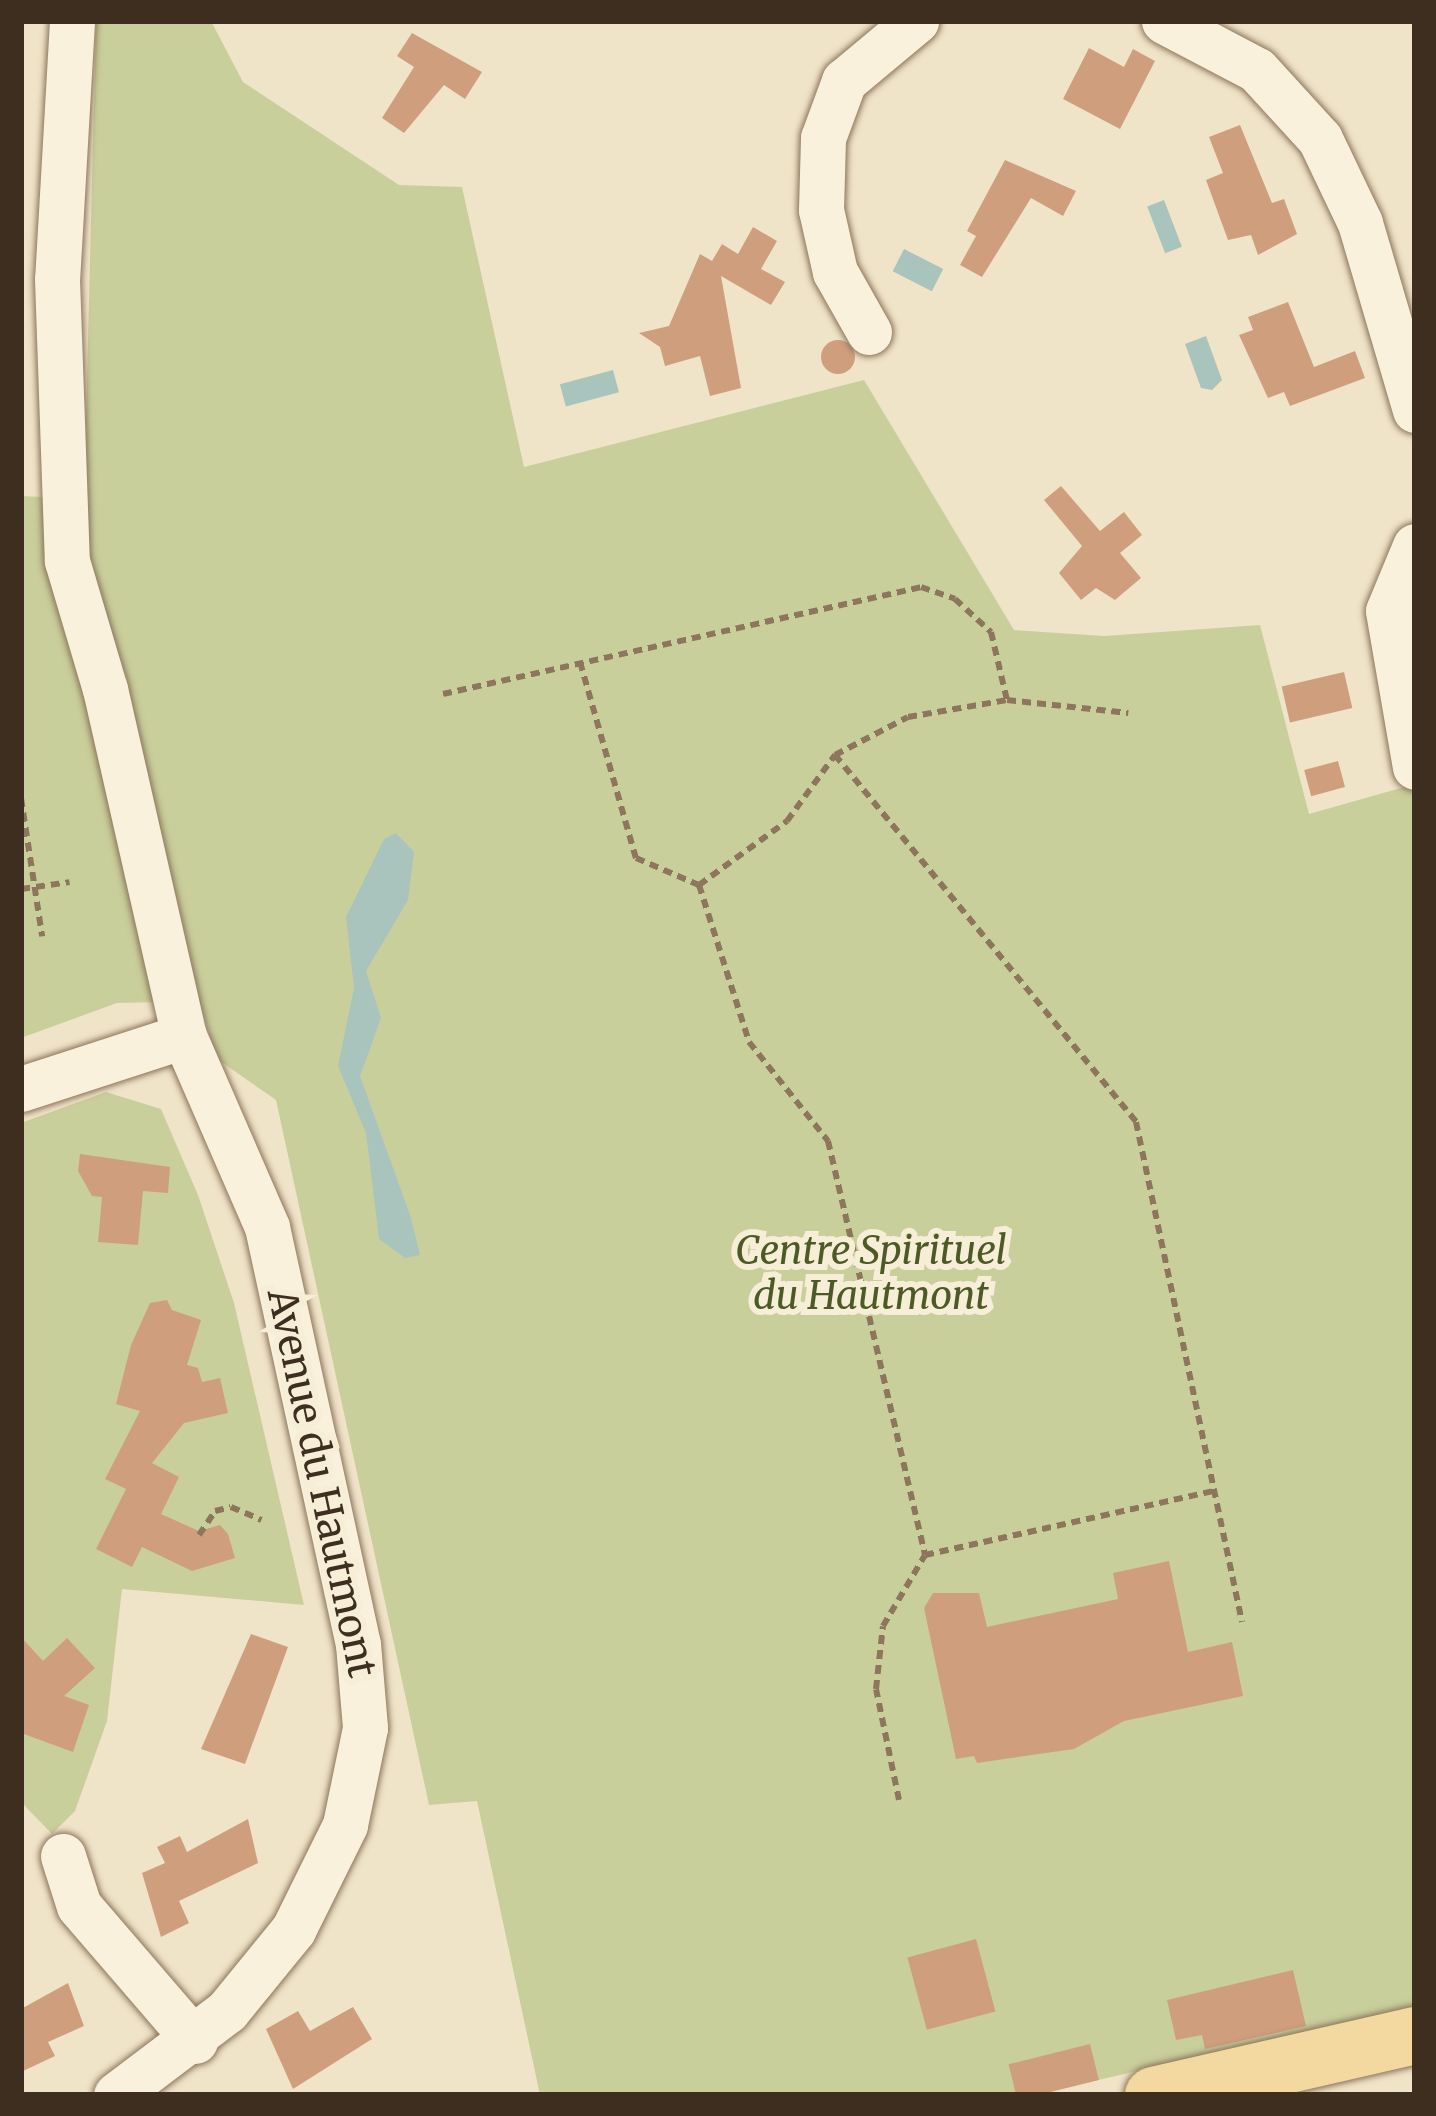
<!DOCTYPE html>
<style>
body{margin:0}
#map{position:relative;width:1436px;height:2116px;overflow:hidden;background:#f0e4c8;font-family:Merriweather,serif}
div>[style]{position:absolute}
.green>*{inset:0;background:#c9cf9b}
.water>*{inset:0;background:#a9c4bc;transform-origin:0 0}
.building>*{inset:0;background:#cf9f7d;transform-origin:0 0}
.round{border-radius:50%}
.path>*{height:6px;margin-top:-3px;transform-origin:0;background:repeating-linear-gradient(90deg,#8d765c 0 9px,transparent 0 15px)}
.roads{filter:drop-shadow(0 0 3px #8d765c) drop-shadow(0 0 3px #8d765c)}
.minor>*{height:45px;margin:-22.5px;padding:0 22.5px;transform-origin:22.5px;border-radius:22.5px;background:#faf1dc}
.major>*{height:57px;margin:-28.5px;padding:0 28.5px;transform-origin:28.5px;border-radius:28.5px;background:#f3d9a0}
span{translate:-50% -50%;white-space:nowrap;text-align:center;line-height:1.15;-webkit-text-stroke:12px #f7eed8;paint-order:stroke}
.park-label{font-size:39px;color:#4d5a26;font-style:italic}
.street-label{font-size:39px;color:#3d2e20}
.frame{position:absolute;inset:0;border:24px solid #3d2e20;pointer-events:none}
</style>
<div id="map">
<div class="green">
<i style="clip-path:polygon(96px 21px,211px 21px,243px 82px,399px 185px,462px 187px,524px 467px,864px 380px,1014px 630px,1104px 636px,1260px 625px,1309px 814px,1415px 784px,1415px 2006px,1034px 2095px,540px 2095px,477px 1801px,429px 1805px,276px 1100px,217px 1059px,199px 1001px,117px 1003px,21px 1038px,21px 496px,84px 499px)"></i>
<i style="clip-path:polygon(106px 1092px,161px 1109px,198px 1195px,234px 1303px,304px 1605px,122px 1589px,107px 1721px,75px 1811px,52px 1834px,21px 1802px,21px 1123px)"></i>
</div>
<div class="water">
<i style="left:1164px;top:200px;width:50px;height:18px;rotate:69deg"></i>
<i style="left:904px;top:249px;width:44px;height:25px;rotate:27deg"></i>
<i style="clip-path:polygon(1206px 336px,1222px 380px,1212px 390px,1201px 388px,1185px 344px)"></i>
<i style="left:613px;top:370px;width:23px;height:55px;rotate:75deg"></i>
<i style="clip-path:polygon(396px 833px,414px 852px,408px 900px,366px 971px,381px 1018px,360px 1076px,411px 1218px,420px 1255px,405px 1258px,379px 1239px,366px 1133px,338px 1066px,354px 988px,346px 917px,384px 839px)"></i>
</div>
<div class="building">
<i style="clip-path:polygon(412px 33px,482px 72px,465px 99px,444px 85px,404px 133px,382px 118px,414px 67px,397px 56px)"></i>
<i style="clip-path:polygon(1089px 48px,1124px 67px,1133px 49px,1155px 61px,1120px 129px,1063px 99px)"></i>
<i style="clip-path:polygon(1240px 125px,1272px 203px,1284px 199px,1297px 234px,1258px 255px,1251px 235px,1228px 240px,1206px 180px,1223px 173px,1209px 137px)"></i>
<i style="clip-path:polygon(1005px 160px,1076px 191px,1063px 216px,1031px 198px,982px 277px,960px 265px,976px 236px,967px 231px)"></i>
<i style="clip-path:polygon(753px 227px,777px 241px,761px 269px,785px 282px,771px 305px,721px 276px,741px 388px,710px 396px,700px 356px,665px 366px,660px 347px,639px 333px,669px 326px,700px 254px,712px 261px,722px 244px,738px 254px)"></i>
<i style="clip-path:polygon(1288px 302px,1314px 367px,1355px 351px,1365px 378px,1290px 406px,1284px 392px,1268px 398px,1239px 335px,1253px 330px,1248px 317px)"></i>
<i class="round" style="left:821px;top:340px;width:34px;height:34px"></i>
<i style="clip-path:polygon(1061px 486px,1100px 531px,1124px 512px,1142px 535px,1120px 553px,1141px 578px,1115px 600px,1096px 588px,1081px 600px,1059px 573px,1082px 546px,1044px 500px)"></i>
<i style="left:1344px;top:672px;width:37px;height:64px;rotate:77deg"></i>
<i style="left:1338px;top:761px;width:27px;height:35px;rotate:75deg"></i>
<i style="clip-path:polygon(80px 1154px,170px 1167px,168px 1193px,143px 1191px,138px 1245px,98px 1242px,102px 1197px,92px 1196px,78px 1171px)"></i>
<i style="clip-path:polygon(167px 1300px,172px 1310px,201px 1320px,187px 1365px,198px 1368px,202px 1382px,220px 1378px,228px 1413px,184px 1423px,152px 1463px,179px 1477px,161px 1514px,199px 1531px,220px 1525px,228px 1534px,235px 1558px,192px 1571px,142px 1547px,132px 1567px,96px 1549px,126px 1489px,105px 1479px,140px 1411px,116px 1404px,131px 1345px,150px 1303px)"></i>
<i style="clip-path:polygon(1169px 1561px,1188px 1652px,1232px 1642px,1243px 1696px,1124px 1721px,1074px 1749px,977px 1763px,974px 1756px,956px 1759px,924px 1608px,933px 1593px,979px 1593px,987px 1627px,1118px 1599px,1113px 1573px)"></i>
<i style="clip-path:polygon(251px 1634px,288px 1647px,245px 1764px,201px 1749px)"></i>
<i style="clip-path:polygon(21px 1637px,43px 1661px,67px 1638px,95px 1668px,64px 1696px,89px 1705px,73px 1752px,21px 1733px)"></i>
<i style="clip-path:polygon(248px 1819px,258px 1863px,179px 1901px,189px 1923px,161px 1937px,142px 1873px,165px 1863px,157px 1847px,180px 1836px,187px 1852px)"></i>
<i style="left:976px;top:1939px;width:75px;height:71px;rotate:75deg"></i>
<i style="clip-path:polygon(1293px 1970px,1306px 2026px,1205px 2049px,1202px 2035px,1176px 2040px,1167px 2000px)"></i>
<i style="clip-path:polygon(68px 1983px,84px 2026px,48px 2042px,55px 2056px,21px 2072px,21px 2009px)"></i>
<i style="clip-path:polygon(353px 2007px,372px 2039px,293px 2089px,266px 2029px,298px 2011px,310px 2031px)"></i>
<i style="left:1090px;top:2044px;width:37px;height:84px;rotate:76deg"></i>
</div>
<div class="path">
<i style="left:580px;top:662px;width:204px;rotate:74.1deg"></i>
<i style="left:636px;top:858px;width:69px;rotate:23.2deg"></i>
<i style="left:699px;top:885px;width:165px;rotate:72.3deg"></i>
<i style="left:749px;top:1042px;width:127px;rotate:51.4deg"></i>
<i style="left:828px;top:1141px;width:425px;rotate:76.8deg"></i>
<i style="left:443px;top:694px;width:490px;rotate:-12.6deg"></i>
<i style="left:921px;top:587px;width:36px;rotate:19deg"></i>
<i style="left:955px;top:599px;width:49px;rotate:42.5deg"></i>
<i style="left:991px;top:632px;width:70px;rotate:76.8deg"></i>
<i style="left:835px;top:755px;width:475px;rotate:50.6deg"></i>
<i style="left:1136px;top:1122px;width:511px;rotate:78.03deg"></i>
<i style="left:21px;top:798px;width:140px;rotate:81.3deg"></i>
<i style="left:699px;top:885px;width:109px;rotate:-36deg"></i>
<i style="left:787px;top:821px;width:82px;rotate:-54deg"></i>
<i style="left:835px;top:755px;width:82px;rotate:-27.5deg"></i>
<i style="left:908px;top:717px;width:100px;rotate:-9.7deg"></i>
<i style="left:1007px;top:700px;width:122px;rotate:6.1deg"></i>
<i style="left:21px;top:889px;width:49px;rotate:-8.1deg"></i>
<i style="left:199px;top:1535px;width:29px;rotate:-56deg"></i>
<i style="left:215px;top:1511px;width:16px;rotate:-14deg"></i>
<i style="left:231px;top:1507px;width:33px;rotate:23deg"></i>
<i style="left:899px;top:1800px;width:113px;rotate:-101.7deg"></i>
<i style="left:876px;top:1689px;width:63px;rotate:-83.7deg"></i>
<i style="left:883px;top:1626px;width:82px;rotate:-59.4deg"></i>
<i style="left:925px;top:1555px;width:296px;rotate:-12.5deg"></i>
</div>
<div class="roads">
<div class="minor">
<i style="left:72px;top:21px;width:258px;rotate:93.3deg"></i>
<i style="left:57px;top:279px;width:282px;rotate:88deg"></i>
<i style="left:67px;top:561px;width:134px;rotate:73.5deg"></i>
<i style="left:105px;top:689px;width:356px;rotate:77.2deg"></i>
<i style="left:184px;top:1036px;width:208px;rotate:66.5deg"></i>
<i style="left:267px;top:1227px;width:427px;rotate:77.7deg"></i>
<i style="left:358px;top:1644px;width:84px;rotate:85.2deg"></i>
<i style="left:365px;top:1728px;width:99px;rotate:101.7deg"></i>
<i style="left:345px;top:1825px;width:117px;rotate:116.3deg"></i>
<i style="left:293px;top:1930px;width:104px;rotate:129.2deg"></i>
<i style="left:227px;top:2011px;width:139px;rotate:142.9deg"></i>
<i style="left:1164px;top:21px;width:105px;rotate:27.8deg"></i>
<i style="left:1257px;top:70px;width:93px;rotate:47.6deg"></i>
<i style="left:1320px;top:139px;width:93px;rotate:64.5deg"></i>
<i style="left:1360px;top:223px;width:195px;rotate:73.6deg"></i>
<i style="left:869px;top:332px;width:69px;rotate:-119.5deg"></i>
<i style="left:835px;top:272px;width:64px;rotate:-102.7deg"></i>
<i style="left:821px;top:210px;width:72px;rotate:-88.4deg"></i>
<i style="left:823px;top:138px;width:61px;rotate:-69.8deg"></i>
<i style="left:844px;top:81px;width:94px;rotate:-39.8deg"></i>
<i style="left:1415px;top:546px;width:70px;rotate:112.6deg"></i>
<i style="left:1388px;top:611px;width:158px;rotate:80.2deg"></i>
<i style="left:21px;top:1089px;width:171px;rotate:-18deg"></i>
<i style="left:63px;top:1856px;width:52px;rotate:72.3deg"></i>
<i style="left:79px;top:1906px;width:178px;rotate:49.3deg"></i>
</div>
<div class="major">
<i style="left:1153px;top:2095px;width:269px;rotate:-12.9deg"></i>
</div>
</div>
<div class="park-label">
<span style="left:871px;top:1274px">Centre Spirituel<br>du Hautmont</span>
</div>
<div class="street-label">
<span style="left:321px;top:1483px;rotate:78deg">Avenue du Hautmont</span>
</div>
<div class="frame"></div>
</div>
